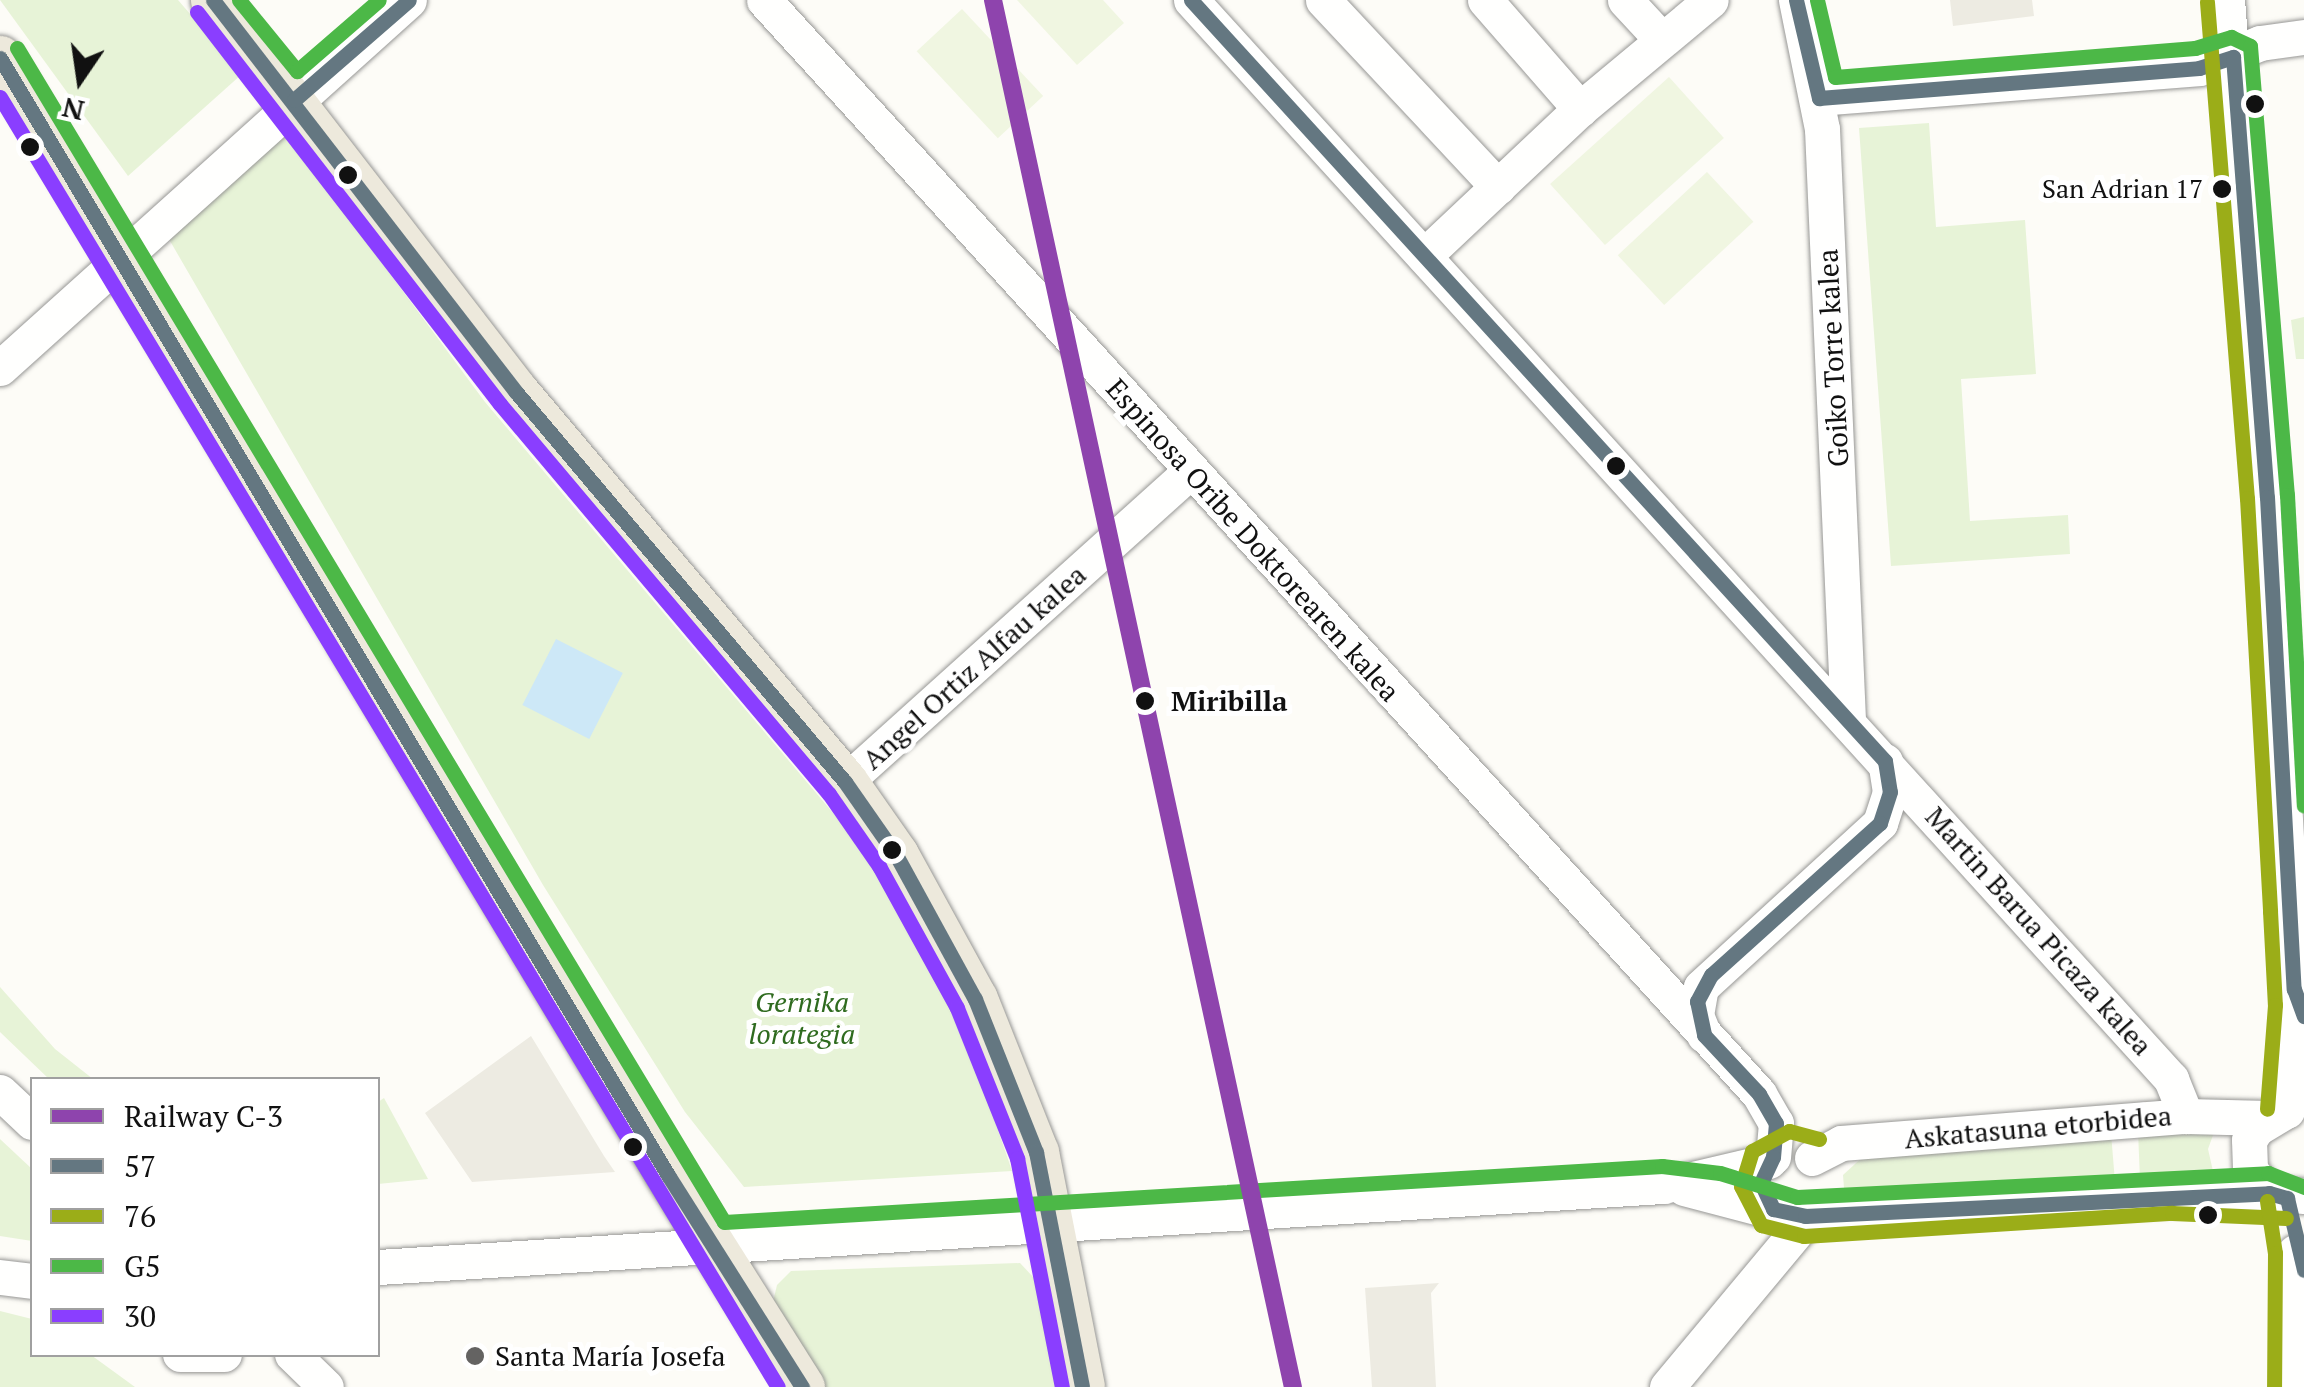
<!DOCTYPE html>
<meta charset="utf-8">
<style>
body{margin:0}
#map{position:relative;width:2304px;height:1387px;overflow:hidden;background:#fdfcf7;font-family:"PT Serif",serif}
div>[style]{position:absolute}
.green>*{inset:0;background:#e7f3d7}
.pitch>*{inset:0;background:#f0f6e1;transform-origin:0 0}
.plaza>*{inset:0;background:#edebe2}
.water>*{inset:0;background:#cde8f7;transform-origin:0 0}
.roads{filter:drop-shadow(0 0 2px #979795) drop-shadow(0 0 2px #979795)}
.minor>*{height:35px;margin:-17.5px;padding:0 17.5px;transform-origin:17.5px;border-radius:17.5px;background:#fffffe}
.major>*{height:45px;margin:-22.5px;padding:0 22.5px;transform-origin:22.5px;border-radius:22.5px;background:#ede9dc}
.bus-1>*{height:15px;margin:-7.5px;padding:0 7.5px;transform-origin:7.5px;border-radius:7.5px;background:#647781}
.bus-2>*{height:15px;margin:-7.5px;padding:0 7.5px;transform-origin:7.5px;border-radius:7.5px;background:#9bad18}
.bus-3>*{height:15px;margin:-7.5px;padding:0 7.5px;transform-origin:7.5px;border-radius:7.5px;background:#4cb847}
.bus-4>*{height:15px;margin:-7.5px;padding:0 7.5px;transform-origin:7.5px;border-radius:7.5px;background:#8a3eff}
.rail-1>*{height:18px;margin:-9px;padding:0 9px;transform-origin:9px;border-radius:9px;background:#8e44ad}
.dots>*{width:28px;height:28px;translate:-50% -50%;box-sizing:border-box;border:5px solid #fff;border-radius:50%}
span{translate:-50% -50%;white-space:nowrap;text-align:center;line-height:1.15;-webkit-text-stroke:10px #fff;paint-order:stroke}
.bus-label{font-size:26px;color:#111}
.right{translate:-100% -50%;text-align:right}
.street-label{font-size:28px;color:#111}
.stop-label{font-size:28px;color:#111;font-weight:700}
.left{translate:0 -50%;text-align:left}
.park-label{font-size:28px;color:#2f6b1f;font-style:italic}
.poi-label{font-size:28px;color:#111}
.legend{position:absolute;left:30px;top:1077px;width:350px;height:280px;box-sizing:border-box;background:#fff;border:2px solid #a0a0a0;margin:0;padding:12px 18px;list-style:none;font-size:30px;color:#111}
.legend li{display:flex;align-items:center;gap:20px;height:50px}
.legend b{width:50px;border:2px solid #a0a0a0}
.north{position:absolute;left:30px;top:30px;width:100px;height:100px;-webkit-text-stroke:8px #fff;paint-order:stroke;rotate:193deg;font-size:28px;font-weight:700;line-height:40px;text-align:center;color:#111}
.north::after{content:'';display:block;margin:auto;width:35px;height:45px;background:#111;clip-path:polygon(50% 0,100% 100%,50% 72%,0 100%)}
</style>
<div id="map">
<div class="green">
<i style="clip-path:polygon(0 0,178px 0,242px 74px,128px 176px)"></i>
<i style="clip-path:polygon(1929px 123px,1936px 227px,2025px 220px,2036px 374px,1961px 379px,1970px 521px,2068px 515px,2070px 554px,1891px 566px,1859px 128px)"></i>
<i style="clip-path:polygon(287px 135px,485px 402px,844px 826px,935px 947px,1012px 1171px,744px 1187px,685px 1112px,543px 885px,166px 234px)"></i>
<i style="clip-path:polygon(2304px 317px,2304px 359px,2296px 359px,2291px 320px)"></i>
<i style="clip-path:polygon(0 987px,55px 1049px,93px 1079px,49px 1079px,0 1032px)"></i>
<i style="clip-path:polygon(384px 1098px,428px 1179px,378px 1184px,378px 1102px)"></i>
<i style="clip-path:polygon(2216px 1127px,2208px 1149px,2215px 1180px,2140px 1179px,2138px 1132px)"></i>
<i style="clip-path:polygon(2111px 1133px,2115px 1182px,1855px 1199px,1844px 1188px,1843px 1175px,1868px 1152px)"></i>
<i style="clip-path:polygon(0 1139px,32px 1169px,32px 1241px,0 1236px)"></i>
<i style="clip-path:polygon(1020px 1263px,1035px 1279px,1059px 1387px,820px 1387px,772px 1306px,777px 1285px,791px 1271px)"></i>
<i style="clip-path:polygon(0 1311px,32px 1319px,32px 1354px,91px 1355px,135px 1387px,0 1387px)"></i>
</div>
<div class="pitch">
<i style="clip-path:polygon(1017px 0,1103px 0,1124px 23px,1077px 65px)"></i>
<i style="left:962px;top:9px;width:119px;height:62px;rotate:47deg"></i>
<i style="left:1669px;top:77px;width:82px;height:160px;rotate:48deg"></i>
<i style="left:1707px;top:172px;width:68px;height:122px;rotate:47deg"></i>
</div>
<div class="plaza">
<i style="clip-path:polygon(1950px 0,2032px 0,2034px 16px,1953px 26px)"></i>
<i style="clip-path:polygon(531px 1036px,604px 1156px,615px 1172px,472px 1182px,425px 1113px)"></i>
<i style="clip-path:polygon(1439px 1283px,1431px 1293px,1436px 1387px,1372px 1387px,1365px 1288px)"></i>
</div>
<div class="water">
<i style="left:556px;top:639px;width:75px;height:74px;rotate:27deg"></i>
</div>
<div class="roads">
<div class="minor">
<i style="left:764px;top:0;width:1479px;rotate:47.71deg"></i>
<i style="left:1759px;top:1094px;width:34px;rotate:60deg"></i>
<i style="left:1776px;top:1123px;width:34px;rotate:95deg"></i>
<i style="left:1191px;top:0;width:1458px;rotate:47.75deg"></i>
<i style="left:2171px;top:1079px;width:40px;rotate:68deg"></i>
<i style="left:1323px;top:0;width:256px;rotate:46.9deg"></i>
<i style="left:1485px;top:0;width:145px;rotate:48.9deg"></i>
<i style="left:1625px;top:0;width:54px;rotate:47.2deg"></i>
<i style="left:1796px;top:0;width:132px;rotate:78.6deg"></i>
<i style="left:1822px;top:129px;width:591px;rotate:87.48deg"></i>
<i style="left:2227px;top:0;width:499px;rotate:85.4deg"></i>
<i style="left:2267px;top:497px;width:414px;rotate:86.8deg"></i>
<i style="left:2290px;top:910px;width:95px;rotate:87deg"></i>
<i style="left:2295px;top:1005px;width:106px;rotate:94.3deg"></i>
<i style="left:1819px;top:98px;width:381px;rotate:-4.5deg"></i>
<i style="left:2199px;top:68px;width:66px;rotate:-22.3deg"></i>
<i style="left:2260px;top:43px;width:44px;rotate:-7.8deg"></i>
<i style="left:1424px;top:256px;width:214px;rotate:-43.3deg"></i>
<i style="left:1580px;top:109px;width:170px;rotate:-39.8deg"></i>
<i style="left:0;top:368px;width:550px;rotate:-41.98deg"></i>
<i style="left:845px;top:782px;width:465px;rotate:-42deg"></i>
<i style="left:1704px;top:1035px;width:22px;rotate:-112deg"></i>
<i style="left:1696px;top:1015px;width:28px;rotate:-80deg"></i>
<i style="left:1701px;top:987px;width:243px;rotate:-42.5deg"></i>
<i style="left:1880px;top:823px;width:33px;rotate:-72deg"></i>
<i style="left:1890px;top:792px;width:31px;rotate:-99deg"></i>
<i style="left:0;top:1092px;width:44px;rotate:43.2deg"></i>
<i style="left:2284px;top:1112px;width:31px;rotate:149deg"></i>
<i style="left:2257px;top:1128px;width:14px;rotate:124deg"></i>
<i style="left:2249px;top:1140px;width:30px;rotate:88deg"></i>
<i style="left:2250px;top:1170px;width:30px;rotate:50deg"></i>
<i style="left:2269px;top:1193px;width:35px;rotate:5deg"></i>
<i style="left:1812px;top:1158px;width:33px;rotate:-27deg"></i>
<i style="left:1841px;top:1143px;width:346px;rotate:-4.5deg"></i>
<i style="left:2186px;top:1116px;width:82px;rotate:1.4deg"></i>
<i style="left:1684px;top:1188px;width:114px;rotate:14.8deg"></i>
<i style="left:1794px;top:1217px;width:476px;rotate:-2.9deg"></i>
<i style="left:378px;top:1267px;width:1288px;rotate:-3.61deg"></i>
<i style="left:1663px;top:1186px;width:109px;rotate:-13.3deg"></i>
<i style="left:0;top:1277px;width:32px;rotate:7deg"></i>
<i style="left:180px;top:1354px;width:44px"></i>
<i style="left:292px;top:1354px;width:47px;rotate:44.1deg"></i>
<i style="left:1667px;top:1387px;width:225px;rotate:-50.2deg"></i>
<i style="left:2294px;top:1387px;width:135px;rotate:-89.6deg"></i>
</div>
<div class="major">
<i style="left:213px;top:0;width:495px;rotate:52.3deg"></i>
<i style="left:516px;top:392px;width:510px;rotate:49.85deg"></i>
<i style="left:845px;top:782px;width:89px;rotate:55.1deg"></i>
<i style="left:896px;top:855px;width:164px;rotate:61.3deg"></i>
<i style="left:975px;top:999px;width:165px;rotate:68.3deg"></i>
<i style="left:1036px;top:1152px;width:239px;rotate:78.9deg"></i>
<i style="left:0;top:58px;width:1302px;rotate:59.12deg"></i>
<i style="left:668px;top:1175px;width:251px;rotate:57.7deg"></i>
</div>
</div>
<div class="bus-1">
<i style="left:213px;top:0;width:495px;rotate:52.3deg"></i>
<i style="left:516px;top:392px;width:510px;rotate:49.85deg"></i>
<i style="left:845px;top:782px;width:89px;rotate:55.1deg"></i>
<i style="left:896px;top:855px;width:164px;rotate:61.3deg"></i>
<i style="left:975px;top:999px;width:165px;rotate:68.3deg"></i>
<i style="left:1036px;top:1152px;width:239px;rotate:78.9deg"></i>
<i style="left:1191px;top:0;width:1030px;rotate:47.64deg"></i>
<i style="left:1885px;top:761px;width:31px;rotate:81deg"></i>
<i style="left:1890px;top:792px;width:33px;rotate:108deg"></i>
<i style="left:1880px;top:823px;width:227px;rotate:138deg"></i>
<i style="left:1711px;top:975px;width:30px;rotate:118deg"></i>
<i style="left:1697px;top:1001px;width:35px;rotate:78deg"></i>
<i style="left:1704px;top:1035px;width:81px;rotate:47deg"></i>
<i style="left:1759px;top:1094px;width:34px;rotate:60deg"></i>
<i style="left:1776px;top:1123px;width:34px;rotate:95deg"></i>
<i style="left:1773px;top:1157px;width:29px;rotate:115deg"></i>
<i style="left:1761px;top:1183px;width:29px;rotate:65deg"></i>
<i style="left:1773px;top:1209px;width:33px;rotate:12deg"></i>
<i style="left:1805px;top:1216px;width:465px;rotate:-2.8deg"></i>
<i style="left:2269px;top:1193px;width:19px;rotate:16deg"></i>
<i style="left:2287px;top:1198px;width:74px;rotate:76.7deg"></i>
<i style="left:1796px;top:0;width:101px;rotate:76.8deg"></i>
<i style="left:1819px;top:98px;width:381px;rotate:-4.5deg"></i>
<i style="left:2199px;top:68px;width:36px;rotate:-18deg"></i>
<i style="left:2233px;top:57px;width:441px;rotate:85.6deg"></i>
<i style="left:2267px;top:497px;width:493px;rotate:86.9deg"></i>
<i style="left:2294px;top:989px;width:29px;rotate:70deg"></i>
<i style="left:0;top:58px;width:1302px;rotate:59.12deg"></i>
<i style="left:668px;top:1175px;width:251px;rotate:57.7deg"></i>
<i style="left:294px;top:100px;width:152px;rotate:-41deg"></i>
</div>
<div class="bus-2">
<i style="left:2207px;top:2px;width:498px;rotate:85.4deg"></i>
<i style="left:2247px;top:498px;width:414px;rotate:86.8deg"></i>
<i style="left:2270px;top:911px;width:94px;rotate:87deg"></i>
<i style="left:2275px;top:1005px;width:104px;rotate:94.4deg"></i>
<i style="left:1819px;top:1139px;width:31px;rotate:-165deg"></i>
<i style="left:1789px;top:1131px;width:42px;rotate:151.6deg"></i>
<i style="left:1752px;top:1151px;width:37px;rotate:107deg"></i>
<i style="left:1741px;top:1186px;width:44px;rotate:62.9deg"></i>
<i style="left:1761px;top:1225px;width:44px;rotate:14.3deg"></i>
<i style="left:1804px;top:1236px;width:369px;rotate:-3.6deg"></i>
<i style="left:2172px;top:1213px;width:114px;rotate:2.5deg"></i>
<i style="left:2267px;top:1201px;width:53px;rotate:81.3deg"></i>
<i style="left:2275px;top:1253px;width:134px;rotate:90.4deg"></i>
</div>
<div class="bus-3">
<i style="left:239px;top:0;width:92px;rotate:50.8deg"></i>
<i style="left:297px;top:71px;width:108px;rotate:-40.9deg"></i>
<i style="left:1817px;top:0;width:79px;rotate:76.8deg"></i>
<i style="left:1835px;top:77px;width:361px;rotate:-4.6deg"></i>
<i style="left:2195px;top:48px;width:38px;rotate:-17deg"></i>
<i style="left:2231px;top:37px;width:21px;rotate:25deg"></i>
<i style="left:2250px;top:46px;width:451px;rotate:85.3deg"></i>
<i style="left:2287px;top:495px;width:311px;rotate:86.9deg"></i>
<i style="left:17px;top:48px;width:1370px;rotate:58.94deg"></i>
<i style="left:724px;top:1222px;width:940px;rotate:-3.42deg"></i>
<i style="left:1662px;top:1166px;width:58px;rotate:6.9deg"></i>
<i style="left:1720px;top:1173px;width:81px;rotate:17.3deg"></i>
<i style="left:1797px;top:1197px;width:472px;rotate:-2.9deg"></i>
<i style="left:2268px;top:1173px;width:39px;rotate:21deg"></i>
</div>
<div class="bus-4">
<i style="left:197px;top:12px;width:495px;rotate:52.3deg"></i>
<i style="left:500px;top:404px;width:510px;rotate:49.85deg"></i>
<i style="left:829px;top:794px;width:88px;rotate:55.2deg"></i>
<i style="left:879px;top:866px;width:162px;rotate:61.2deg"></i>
<i style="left:957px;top:1008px;width:162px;rotate:68.2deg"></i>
<i style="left:1017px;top:1158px;width:233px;rotate:78.9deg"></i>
<i style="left:0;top:97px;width:1506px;rotate:58.91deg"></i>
</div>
<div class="rail-1">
<i style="left:993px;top:0;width:1419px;rotate:77.8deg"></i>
</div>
<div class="dots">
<i style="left:2255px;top:104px;background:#111"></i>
<i style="left:30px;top:147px;background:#111"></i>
<i style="left:348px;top:175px;background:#111"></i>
<i style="left:2222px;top:189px;background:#111"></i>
<i style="left:1616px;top:466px;background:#111"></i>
<i style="left:1145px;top:701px;background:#111"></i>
<i style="left:892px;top:850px;background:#111"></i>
<i style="left:633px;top:1147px;background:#111"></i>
<i style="left:2208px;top:1215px;background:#111"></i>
<i style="left:475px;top:1356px;background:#646362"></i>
</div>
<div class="bus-label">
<span class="right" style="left:2203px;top:189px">San Adrian 17</span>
</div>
<div class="street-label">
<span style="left:1833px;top:358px;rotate:-93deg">Goiko Torre kalea</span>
<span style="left:1253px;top:540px;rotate:48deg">Espinosa Oribe Doktorearen kalea</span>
<span style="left:974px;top:667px;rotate:-42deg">Angel Ortiz Alfau kalea</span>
<span style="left:2039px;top:931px;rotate:48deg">Martin Barua Picaza kalea</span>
<span style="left:2038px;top:1127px;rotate:-5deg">Askatasuna etorbidea</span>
</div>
<div class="stop-label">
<span class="left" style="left:1171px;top:701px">Miribilla</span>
</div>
<div class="park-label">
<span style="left:802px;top:1018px">Gernika<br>lorategia</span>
</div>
<div class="poi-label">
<span class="left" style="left:495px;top:1356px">Santa María Josefa</span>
</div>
<ul class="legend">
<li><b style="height:12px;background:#8e44ad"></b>Railway C-3</li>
<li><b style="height:12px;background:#647781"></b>57</li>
<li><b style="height:12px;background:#9bad18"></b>76</li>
<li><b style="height:12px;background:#4cb847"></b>G5</li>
<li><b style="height:12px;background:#8a3eff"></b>30</li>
</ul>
<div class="north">N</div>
</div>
